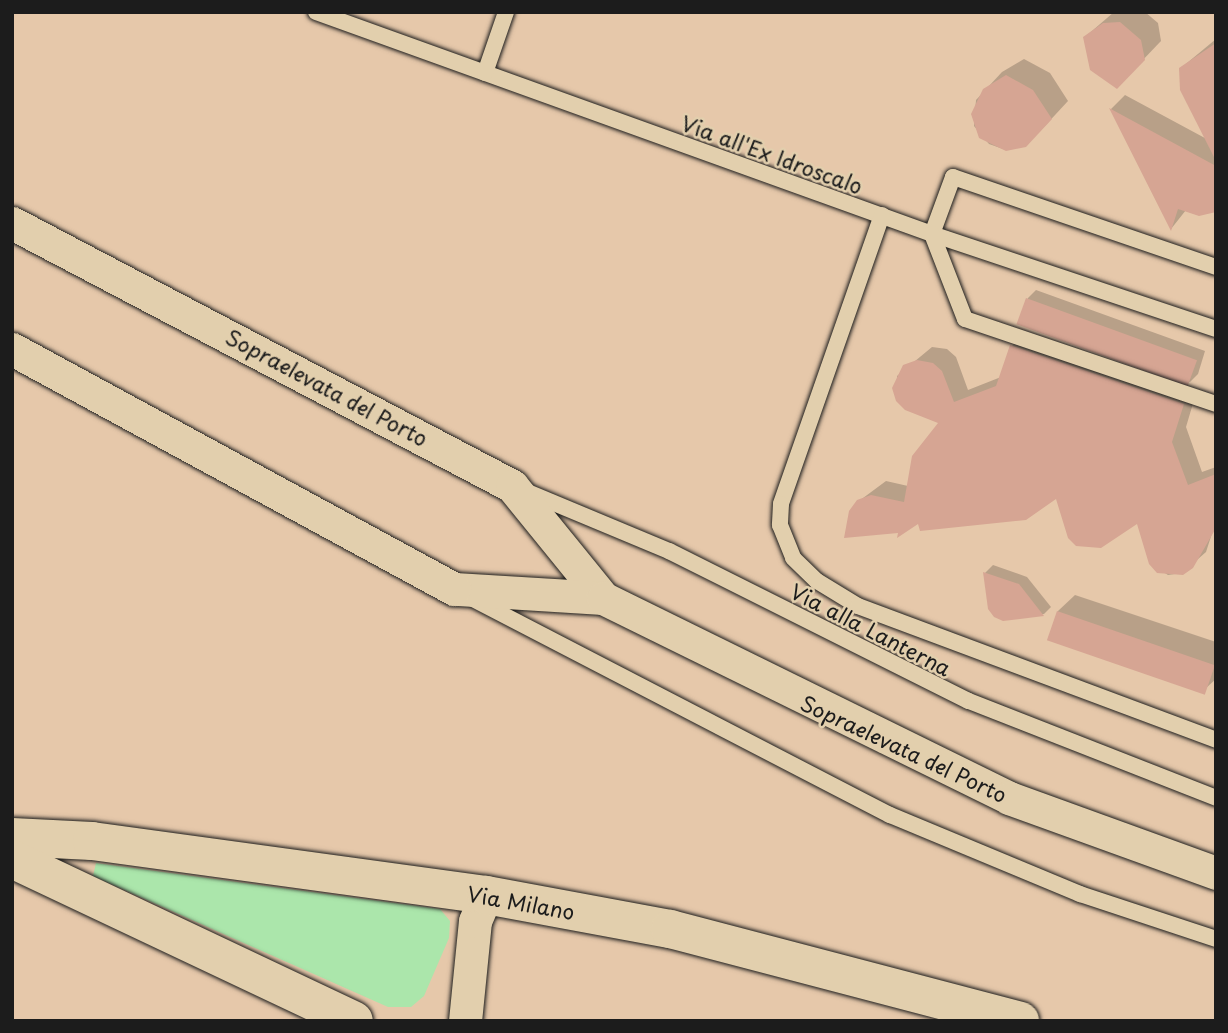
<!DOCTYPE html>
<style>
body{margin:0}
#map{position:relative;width:1228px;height:1033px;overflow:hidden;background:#e6c8aa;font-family:"Playpen Sans",sans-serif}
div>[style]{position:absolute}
.green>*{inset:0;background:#abe6ab}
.shadow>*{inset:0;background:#0003}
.building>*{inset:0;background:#d6a593;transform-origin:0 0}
.roads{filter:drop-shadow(0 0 2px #1c1c1c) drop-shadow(0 0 2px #1c1c1c)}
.lane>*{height:16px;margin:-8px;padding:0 8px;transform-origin:8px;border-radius:8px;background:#e2cfad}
.street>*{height:33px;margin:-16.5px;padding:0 16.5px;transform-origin:16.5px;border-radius:16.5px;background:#e2cfad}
.secondary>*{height:38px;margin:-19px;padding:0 19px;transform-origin:19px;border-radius:19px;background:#e2cfad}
span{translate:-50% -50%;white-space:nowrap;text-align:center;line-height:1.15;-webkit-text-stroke:5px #e2cfad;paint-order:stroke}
.street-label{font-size:21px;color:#1c1c1c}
.frame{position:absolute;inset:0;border:14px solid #1c1c1c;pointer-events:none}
</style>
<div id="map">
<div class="green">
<i style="clip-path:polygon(96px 863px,440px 909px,450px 921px,449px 938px,424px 996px,411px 1007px,388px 1007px,93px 876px)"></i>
</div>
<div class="shadow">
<i style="clip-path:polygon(1114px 12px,1145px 12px,1158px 23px,1161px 41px,1117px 87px,1085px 37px)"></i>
<i style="clip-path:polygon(1216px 39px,1216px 115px,1181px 68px)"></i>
<i style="clip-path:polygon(1024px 59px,1050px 73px,1068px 101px,1043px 128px,1006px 150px,989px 144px,974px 126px,976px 100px,1002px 72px)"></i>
<i style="clip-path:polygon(1125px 95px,1216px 144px,1216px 210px,1186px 210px,1171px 229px,1111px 109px)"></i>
<i style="clip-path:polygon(1036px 290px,1205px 351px,1198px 374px,1190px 382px,1019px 324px,1028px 298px)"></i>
<i style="clip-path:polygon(1025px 332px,1197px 390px,1186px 427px,1202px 472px,1216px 467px,1216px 521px,1206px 552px,1182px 573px,1168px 575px,1150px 563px,1138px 521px,1056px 496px,918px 522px,900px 531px,859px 501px,886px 481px,908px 486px,941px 422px,898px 400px,897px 376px,932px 347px,947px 349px,956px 357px,968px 390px,1001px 377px,1012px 346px)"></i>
<i style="clip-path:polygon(993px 565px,1027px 577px,1051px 607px,1044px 614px,1004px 619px,985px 573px)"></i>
<i style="clip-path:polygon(1075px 595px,1216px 642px,1216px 679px,1206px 688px,1048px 639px,1058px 611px)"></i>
</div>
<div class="building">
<i style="clip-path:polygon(1120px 22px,1141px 40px,1145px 60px,1117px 89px,1090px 70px,1083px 37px,1103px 23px)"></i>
<i style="clip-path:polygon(1216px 43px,1216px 161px,1180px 90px,1179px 68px)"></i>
<i style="clip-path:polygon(1006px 75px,1033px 90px,1052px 119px,1026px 147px,1006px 151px,979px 138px,971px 114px,983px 89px)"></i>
<i style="clip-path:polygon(1109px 108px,1216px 166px,1216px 212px,1199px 216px,1178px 209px,1171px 231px)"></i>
<i style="left:1026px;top:298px;width:182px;height:28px;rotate:20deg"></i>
<i style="clip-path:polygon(1010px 345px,1184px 404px,1172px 442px,1188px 485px,1216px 474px,1216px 528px,1193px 568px,1183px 575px,1157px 573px,1149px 564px,1137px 524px,1101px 548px,1076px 546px,1068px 538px,1056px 499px,1026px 520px,920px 531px,918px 524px,897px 538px,898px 533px,844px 538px,849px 511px,857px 500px,871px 495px,904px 502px,912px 456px,938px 423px,905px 410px,896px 401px,892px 388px,903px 365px,917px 360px,933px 363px,942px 371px,954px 402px,996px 386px)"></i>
<i style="clip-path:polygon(983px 572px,1019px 584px,1044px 616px,1003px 621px,994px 617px,988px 609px)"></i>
<i style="left:1057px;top:611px;width:167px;height:31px;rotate:19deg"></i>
</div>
<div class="roads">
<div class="lane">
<i style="left:316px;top:12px;width:655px;rotate:19.82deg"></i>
<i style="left:932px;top:234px;width:299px;rotate:18.5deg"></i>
<i style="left:485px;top:73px;width:65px;rotate:-71deg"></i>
<i style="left:882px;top:215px;width:306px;rotate:109.3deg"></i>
<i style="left:781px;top:504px;width:21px;rotate:93deg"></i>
<i style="left:780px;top:525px;width:35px;rotate:68deg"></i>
<i style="left:793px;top:558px;width:33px;rotate:44deg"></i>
<i style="left:817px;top:581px;width:48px;rotate:31.4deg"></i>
<i style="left:858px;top:606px;width:382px;rotate:20.5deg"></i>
<i style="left:1216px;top:267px;width:278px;rotate:-161.1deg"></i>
<i style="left:953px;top:177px;width:61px;rotate:110.2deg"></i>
<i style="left:932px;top:234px;width:91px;rotate:68.8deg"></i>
<i style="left:965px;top:319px;width:265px;rotate:18.7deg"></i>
<i style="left:525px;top:491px;width:156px;rotate:22.6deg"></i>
<i style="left:669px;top:551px;width:335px;rotate:26.6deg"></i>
<i style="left:969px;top:701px;width:265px;rotate:21.4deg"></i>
<i style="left:471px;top:598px;width:472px;rotate:27.4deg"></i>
<i style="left:890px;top:815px;width:206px;rotate:22.6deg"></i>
<i style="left:1080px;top:894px;width:143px;rotate:18.3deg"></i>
</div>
<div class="street">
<i style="left:12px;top:223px;width:565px;rotate:27.74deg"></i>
<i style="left:512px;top:486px;width:144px;rotate:50.9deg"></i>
<i style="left:603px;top:598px;width:149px;rotate:-176.5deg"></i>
<i style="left:454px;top:589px;width:503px;rotate:-151.5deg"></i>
<i style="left:603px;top:598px;width:453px;rotate:26.2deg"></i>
<i style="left:1009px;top:798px;width:220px;rotate:19.9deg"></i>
<i style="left:465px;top:1021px;width:100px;rotate:-84.3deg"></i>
<i style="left:475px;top:921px;width:28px;rotate:-67deg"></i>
</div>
<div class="secondary">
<i style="left:12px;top:837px;width:80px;rotate:2.9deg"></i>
<i style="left:92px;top:841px;width:398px;rotate:7.8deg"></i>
<i style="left:486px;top:895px;width:187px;rotate:10.5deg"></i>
<i style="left:670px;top:929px;width:362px;rotate:14.7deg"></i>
<i style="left:12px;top:859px;width:378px;rotate:25.3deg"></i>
</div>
</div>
<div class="street-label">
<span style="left:772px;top:154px;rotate:20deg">Via all'Ex Idroscalo</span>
<span style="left:327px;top:387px;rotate:28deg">Sopraelevata del Porto</span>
<span style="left:871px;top:629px;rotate:27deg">Via alla Lanterna</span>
<span style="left:904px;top:748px;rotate:25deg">Sopraelevata del Porto</span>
<span style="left:521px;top:902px;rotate:10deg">Via Milano</span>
</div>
<div class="frame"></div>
</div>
